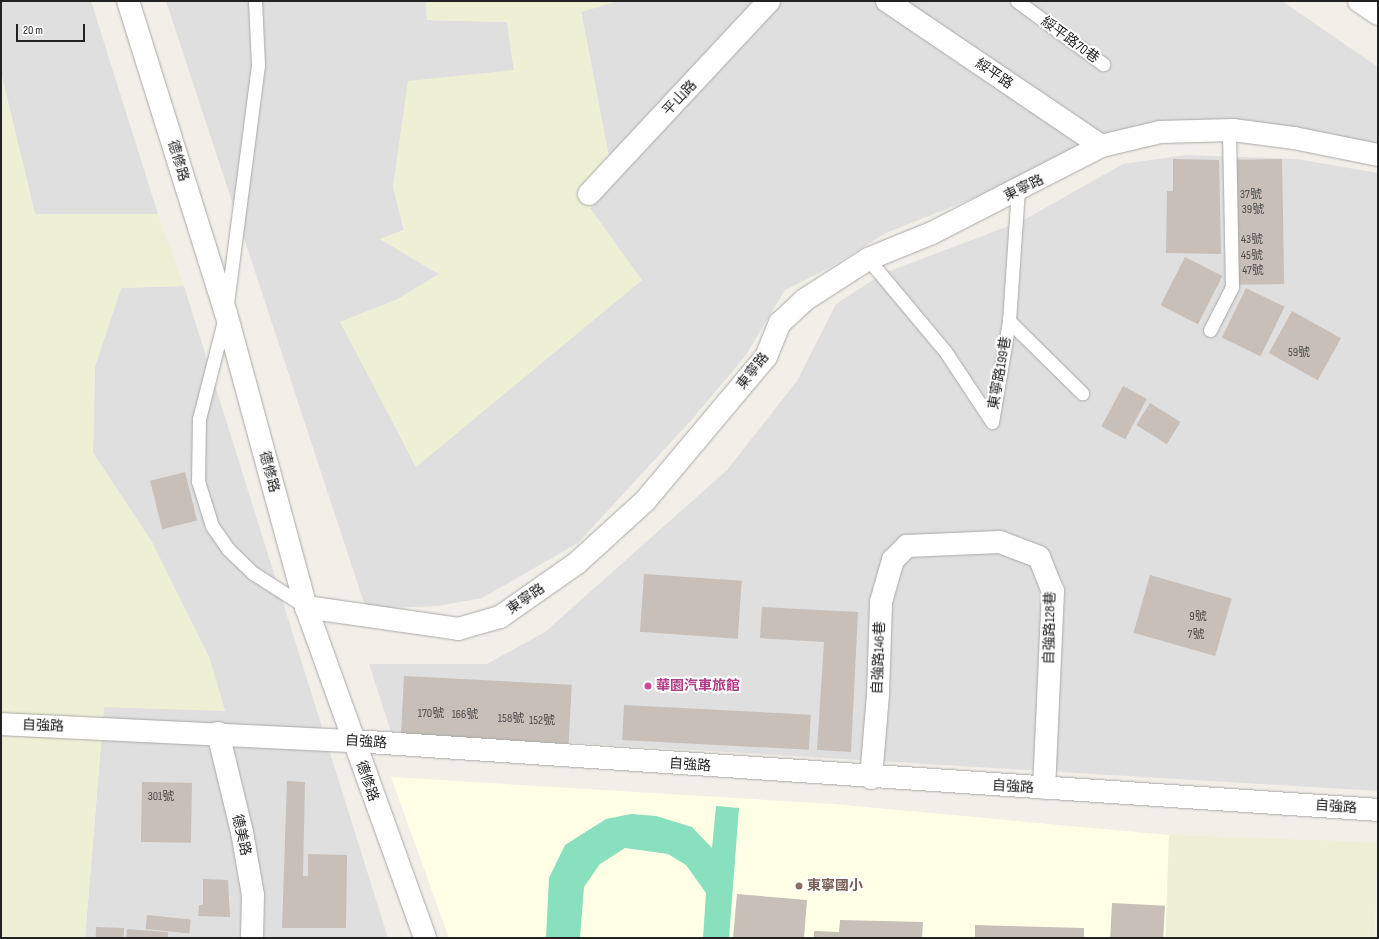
<!DOCTYPE html>
<meta charset="utf-8">
<style>
body{margin:0}
#map{position:relative;width:1379px;height:939px;overflow:hidden;background:#f2efe9;font-family:"Sofia Sans Condensed","Noto Sans TC",sans-serif}
div>[style]{position:absolute}
.residential>*{inset:0;background:#e0dfdf}
.education>*{inset:0;background:#ffffe5}
.farmland>*{inset:0;background:#eef0d5;transform-origin:0 0}
.pitch>*{inset:0;background:#88e0be}
.building>*{inset:0;background:#c7bfb8;transform-origin:0 0}
.roads{filter:drop-shadow(0 0 1px #a9a9a9) drop-shadow(0 0 1px #a9a9a9)}
.service>*{height:13px;margin:-6.5px;padding:0 6.5px;transform-origin:6.5px;border-radius:6.5px;background:#fff}
.minor>*{height:22px;margin:-11px;padding:0 11px;transform-origin:11px;border-radius:11px;background:#fff}
.tertiary>*{height:22px;margin:-11px;padding:0 11px;transform-origin:11px;border-radius:11px;background:#fff}
.dots>*{width:11px;height:11px;translate:-50% -50%;box-sizing:border-box;border:2px solid #fff;border-radius:50%}
span{translate:-50% -50%;white-space:nowrap;text-align:center;line-height:1.15;-webkit-text-stroke:4px #fff;paint-order:stroke}
.number-label{font-size:12px;color:#4b4948}
.number-label span{-webkit-text-stroke-width:0}
.street-label{font-size:14px;color:#222}
.hotel-label{font-size:14px;color:#b23c85;font-weight:700}
.left{translate:0 -50%;text-align:left}
.education-label{font-size:14px;color:#785e54;font-weight:700}
.frame{position:absolute;inset:0;border:2px solid #222;pointer-events:none}
.scale{position:absolute;left:16px;top:24px;width:69px;height:18px;box-sizing:border-box;border:2px solid #222;border-top:0;padding-left:5px;font-size:12px;line-height:14px;white-space:nowrap;color:#222;-webkit-text-stroke:3px #fff;paint-order:stroke}
</style>
<div id="map">
<div class="residential">
<i style="clip-path:polygon(1px 1px,91px 1px,158px 214px,35px 214px,1px 73px)"></i>
<i style="clip-path:polygon(166px 1px,426px 1px,427px 20px,507px 22px,514px 70px,393px 186px,404px 230px,380px 239px,439px 274px,398px 299px,341px 322px,416px 467px,589px 208px,614px 183px,581px 11px,619px 1px,1282px 1px,1378px 67px,1378px 145px,1182px 122px,1022px 179px,886px 233px,831px 267px,785px 290px,746px 355px,694px 417px,578px 543px,482px 598px,438px 606px,366px 609px)"></i>
<i style="clip-path:polygon(1186px 155px,1297px 159px,1378px 173px,1378px 791px,391px 732px,369px 664px,487px 664px,545px 632px,727px 470px,797px 381px,836px 304px,882px 274px,1022px 221px,1123px 164px)"></i>
<i style="clip-path:polygon(184px 286px,388px 938px,85px 938px,104px 707px,225px 710px,152px 542px,93px 453px,95px 366px,121px 288px)"></i>
</div>
<div class="education">
<i style="clip-path:polygon(391px 777px,833px 804px,1169px 835px,1166px 938px,449px 938px)"></i>
</div>
<div class="farmland">
<i style="clip-path:polygon(426px 1px,619px 1px,581px 12px,614px 183px,590px 208px,642px 280px,416px 467px,340px 322px,398px 299px,439px 274px,380px 239px,404px 230px,393px 186px,408px 81px,514px 70px,507px 22px,427px 20px)"></i>
<i style="clip-path:polygon(1px 73px,35px 214px,158px 214px,184px 286px,121px 288px,95px 366px,93px 453px,152px 542px,210px 659px,225px 711px,104px 707px,85px 938px,1px 938px)"></i>
<i style="left:1169px;top:835px;width:209px;height:103px;rotate:2deg"></i>
</div>
<div class="pitch">
<i style="clip-path:polygon(716px 806px,739px 808px,729px 938px,703px 938px,706px 893px,686px 865px,668px 854px,625px 848px,600px 864px,584px 887px,580px 938px,546px 938px,549px 878px,565px 845px,606px 819px,631px 814px,656px 816px,692px 827px,712px 848px)"></i>
</div>
<div class="building">
<i style="clip-path:polygon(1173px 159px,1219px 160px,1221px 254px,1166px 253px,1167px 191px,1173px 191px)"></i>
<i style="left:1282px;top:159px;width:125px;height:48px;rotate:89deg"></i>
<i style="left:1185px;top:257px;width:42px;height:54px;rotate:27deg"></i>
<i style="left:1246px;top:288px;width:43px;height:55px;rotate:26deg"></i>
<i style="left:1292px;top:311px;width:56px;height:48px;rotate:29deg"></i>
<i style="left:1123px;top:386px;width:27px;height:46px;rotate:28deg"></i>
<i style="left:1150px;top:403px;width:36px;height:26px;rotate:32deg"></i>
<i style="left:185px;top:472px;width:50px;height:36px;rotate:76deg"></i>
<i style="left:644px;top:574px;width:98px;height:58px;rotate:4deg"></i>
<i style="left:1150px;top:575px;width:85px;height:60px;rotate:16deg"></i>
<i style="clip-path:polygon(762px 607px,858px 612px,851px 752px,817px 750px,824px 642px,760px 638px)"></i>
<i style="left:404px;top:676px;width:168px;height:59px;rotate:3deg"></i>
<i style="left:624px;top:705px;width:187px;height:35px;rotate:3deg"></i>
<i style="clip-path:polygon(287px 781px,305px 782px,303px 876px,308px 876px,308px 854px,347px 855px,346px 928px,282px 928px)"></i>
<i style="left:142px;top:782px;width:50px;height:60px;rotate:1deg"></i>
<i style="clip-path:polygon(203px 879px,228px 880px,230px 917px,198px 916px,199px 905px,203px 905px)"></i>
<i style="clip-path:polygon(737px 894px,807px 900px,804px 938px,733px 938px)"></i>
<i style="left:1112px;top:903px;width:53px;height:35px;rotate:3deg"></i>
<i style="left:147px;top:915px;width:44px;height:14px;rotate:6deg"></i>
<i style="clip-path:polygon(840px 920px,923px 922px,922px 938px,814px 938px,814px 931px,839px 932px)"></i>
<i style="clip-path:polygon(975px 925px,1084px 928px,1084px 938px,975px 938px)"></i>
<i style="left:96px;top:927px;width:28px;height:11px;rotate:2deg"></i>
<i style="clip-path:polygon(127px 929px,168px 932px,168px 938px,126px 938px)"></i>
</div>
<div class="roads">
<div class="service">
<i style="left:255px;top:1px;width:64px;rotate:87.3deg"></i>
<i style="left:258px;top:65px;width:250px;rotate:97.4deg"></i>
<i style="left:226px;top:313px;width:109px;rotate:104.3deg"></i>
<i style="left:199px;top:419px;width:62px;rotate:90.9deg"></i>
<i style="left:198px;top:481px;width:47px;rotate:72.7deg"></i>
<i style="left:212px;top:526px;width:28px;rotate:55deg"></i>
<i style="left:228px;top:549px;width:35px;rotate:44deg"></i>
<i style="left:253px;top:573px;width:63px;rotate:32.7deg"></i>
<i style="left:1017px;top:1px;width:107px;rotate:36.2deg"></i>
<i style="left:868px;top:259px;width:120px;rotate:50.1deg"></i>
<i style="left:945px;top:351px;width:85px;rotate:56.5deg"></i>
<i style="left:992px;top:422px;width:102px;rotate:-80.4deg"></i>
<i style="left:1009px;top:321px;width:131px;rotate:-86.1deg"></i>
<i style="left:1009px;top:321px;width:103px;rotate:44.6deg"></i>
<i style="left:1210px;top:330px;width:48px;rotate:-62.9deg"></i>
<i style="left:1232px;top:287px;width:157px;rotate:-91.1deg"></i>
</div>
<div class="minor">
<i style="left:128px;top:1px;width:327px;rotate:72.6deg"></i>
<i style="left:226px;top:313px;width:305px;rotate:74.8deg"></i>
<i style="left:306px;top:607px;width:352px;rotate:70.2deg"></i>
<i style="left:887px;top:1px;width:258px;rotate:34.1deg"></i>
<i style="left:589px;top:194px;width:264px;rotate:-47deg"></i>
<i style="left:306px;top:607px;width:154px;rotate:8.2deg"></i>
<i style="left:458px;top:629px;width:44px;rotate:-15.9deg"></i>
<i style="left:500px;top:617px;width:94px;rotate:-35deg"></i>
<i style="left:577px;top:563px;width:92px;rotate:-42.4deg"></i>
<i style="left:645px;top:501px;width:188px;rotate:-50deg"></i>
<i style="left:766px;top:357px;width:37px;rotate:-68deg"></i>
<i style="left:780px;top:323px;width:35px;rotate:-43deg"></i>
<i style="left:806px;top:299px;width:74px;rotate:-32.8deg"></i>
<i style="left:868px;top:259px;width:69px;rotate:-22.1deg"></i>
<i style="left:932px;top:233px;width:190px;rotate:-27.2deg"></i>
<i style="left:1101px;top:146px;width:61px;rotate:-13.3deg"></i>
<i style="left:1160px;top:132px;width:73px;rotate:-1.6deg"></i>
<i style="left:1233px;top:130px;width:62px;rotate:7.5deg"></i>
<i style="left:1294px;top:138px;width:86px;rotate:11.4deg"></i>
<i style="left:218px;top:733px;width:102px;rotate:76.4deg"></i>
<i style="left:242px;top:832px;width:64px;rotate:80.1deg"></i>
<i style="left:253px;top:895px;width:43px;rotate:91.3deg"></i>
<i style="left:871px;top:778px;width:84px;rotate:-85.2deg"></i>
<i style="left:878px;top:694px;width:92px;rotate:-88.1deg"></i>
<i style="left:881px;top:602px;width:44px;rotate:-74.1deg"></i>
<i style="left:893px;top:560px;width:20px;rotate:-45deg"></i>
<i style="left:907px;top:546px;width:93px;rotate:-2.5deg"></i>
<i style="left:1000px;top:542px;width:42px;rotate:21deg"></i>
<i style="left:1039px;top:557px;width:37px;rotate:68deg"></i>
<i style="left:1053px;top:591px;width:197px;rotate:92.6deg"></i>
</div>
<div class="tertiary">
<i style="left:1359px;top:1px;width:23px;rotate:34deg"></i>
<i style="left:1px;top:724px;width:353px;rotate:2.8deg"></i>
<i style="left:354px;top:741px;width:1026px;rotate:3.85deg"></i>
</div>
</div>
<div class="dots">
<i style="left:648px;top:686px;background:#d1479c"></i>
<i style="left:799px;top:886px;background:#8d6e63"></i>
</div>
<div class="number-label">
<span style="left:1251px;top:195px">37號</span>
<span style="left:1253px;top:210px">39號</span>
<span style="left:1252px;top:240px">43號</span>
<span style="left:1252px;top:256px">45號</span>
<span style="left:1253px;top:271px">47號</span>
<span style="left:1299px;top:353px">59號</span>
<span style="left:1198px;top:617px">9號</span>
<span style="left:1196px;top:635px">7號</span>
<span style="left:431px;top:714px">170號</span>
<span style="left:465px;top:715px">166號</span>
<span style="left:511px;top:719px">158號</span>
<span style="left:542px;top:721px">152號</span>
<span style="left:161px;top:797px">301號</span>
</div>
<div class="street-label">
<span style="left:1070px;top:40px;rotate:36deg">綏平路70巷</span>
<span style="left:994px;top:74px;rotate:34deg">綏平路</span>
<span style="left:680px;top:98px;rotate:-47deg">平山路</span>
<span style="left:178px;top:161px;rotate:73deg">德修路</span>
<span style="left:1024px;top:188px;rotate:-26deg">東寧路</span>
<span style="left:753px;top:371px;rotate:-52deg">東寧路</span>
<span style="left:1000px;top:373px;rotate:-80deg">東寧路199巷</span>
<span style="left:269px;top:472px;rotate:75deg">德修路</span>
<span style="left:526px;top:599px;rotate:-35deg">東寧路</span>
<span style="left:1050px;top:628px;rotate:-89deg">自強路128巷</span>
<span style="left:879px;top:658px;rotate:-88deg">自強路146巷</span>
<span style="left:43px;top:726px;rotate:2deg">自強路</span>
<span style="left:366px;top:742px;rotate:4deg">自強路</span>
<span style="left:690px;top:765px;rotate:4deg">自強路</span>
<span style="left:367px;top:781px;rotate:71deg">德修路</span>
<span style="left:1013px;top:787px;rotate:3deg">自強路</span>
<span style="left:1336px;top:807px;rotate:4deg">自強路</span>
<span style="left:241px;top:835px;rotate:77deg">德美路</span>
</div>
<div class="hotel-label">
<span class="left" style="left:656px;top:686px">華園汽車旅館</span>
</div>
<div class="education-label">
<span class="left" style="left:807px;top:886px">東寧國小</span>
</div>
<div class="frame"></div>
<div class="scale">20 m</div>
</div>
